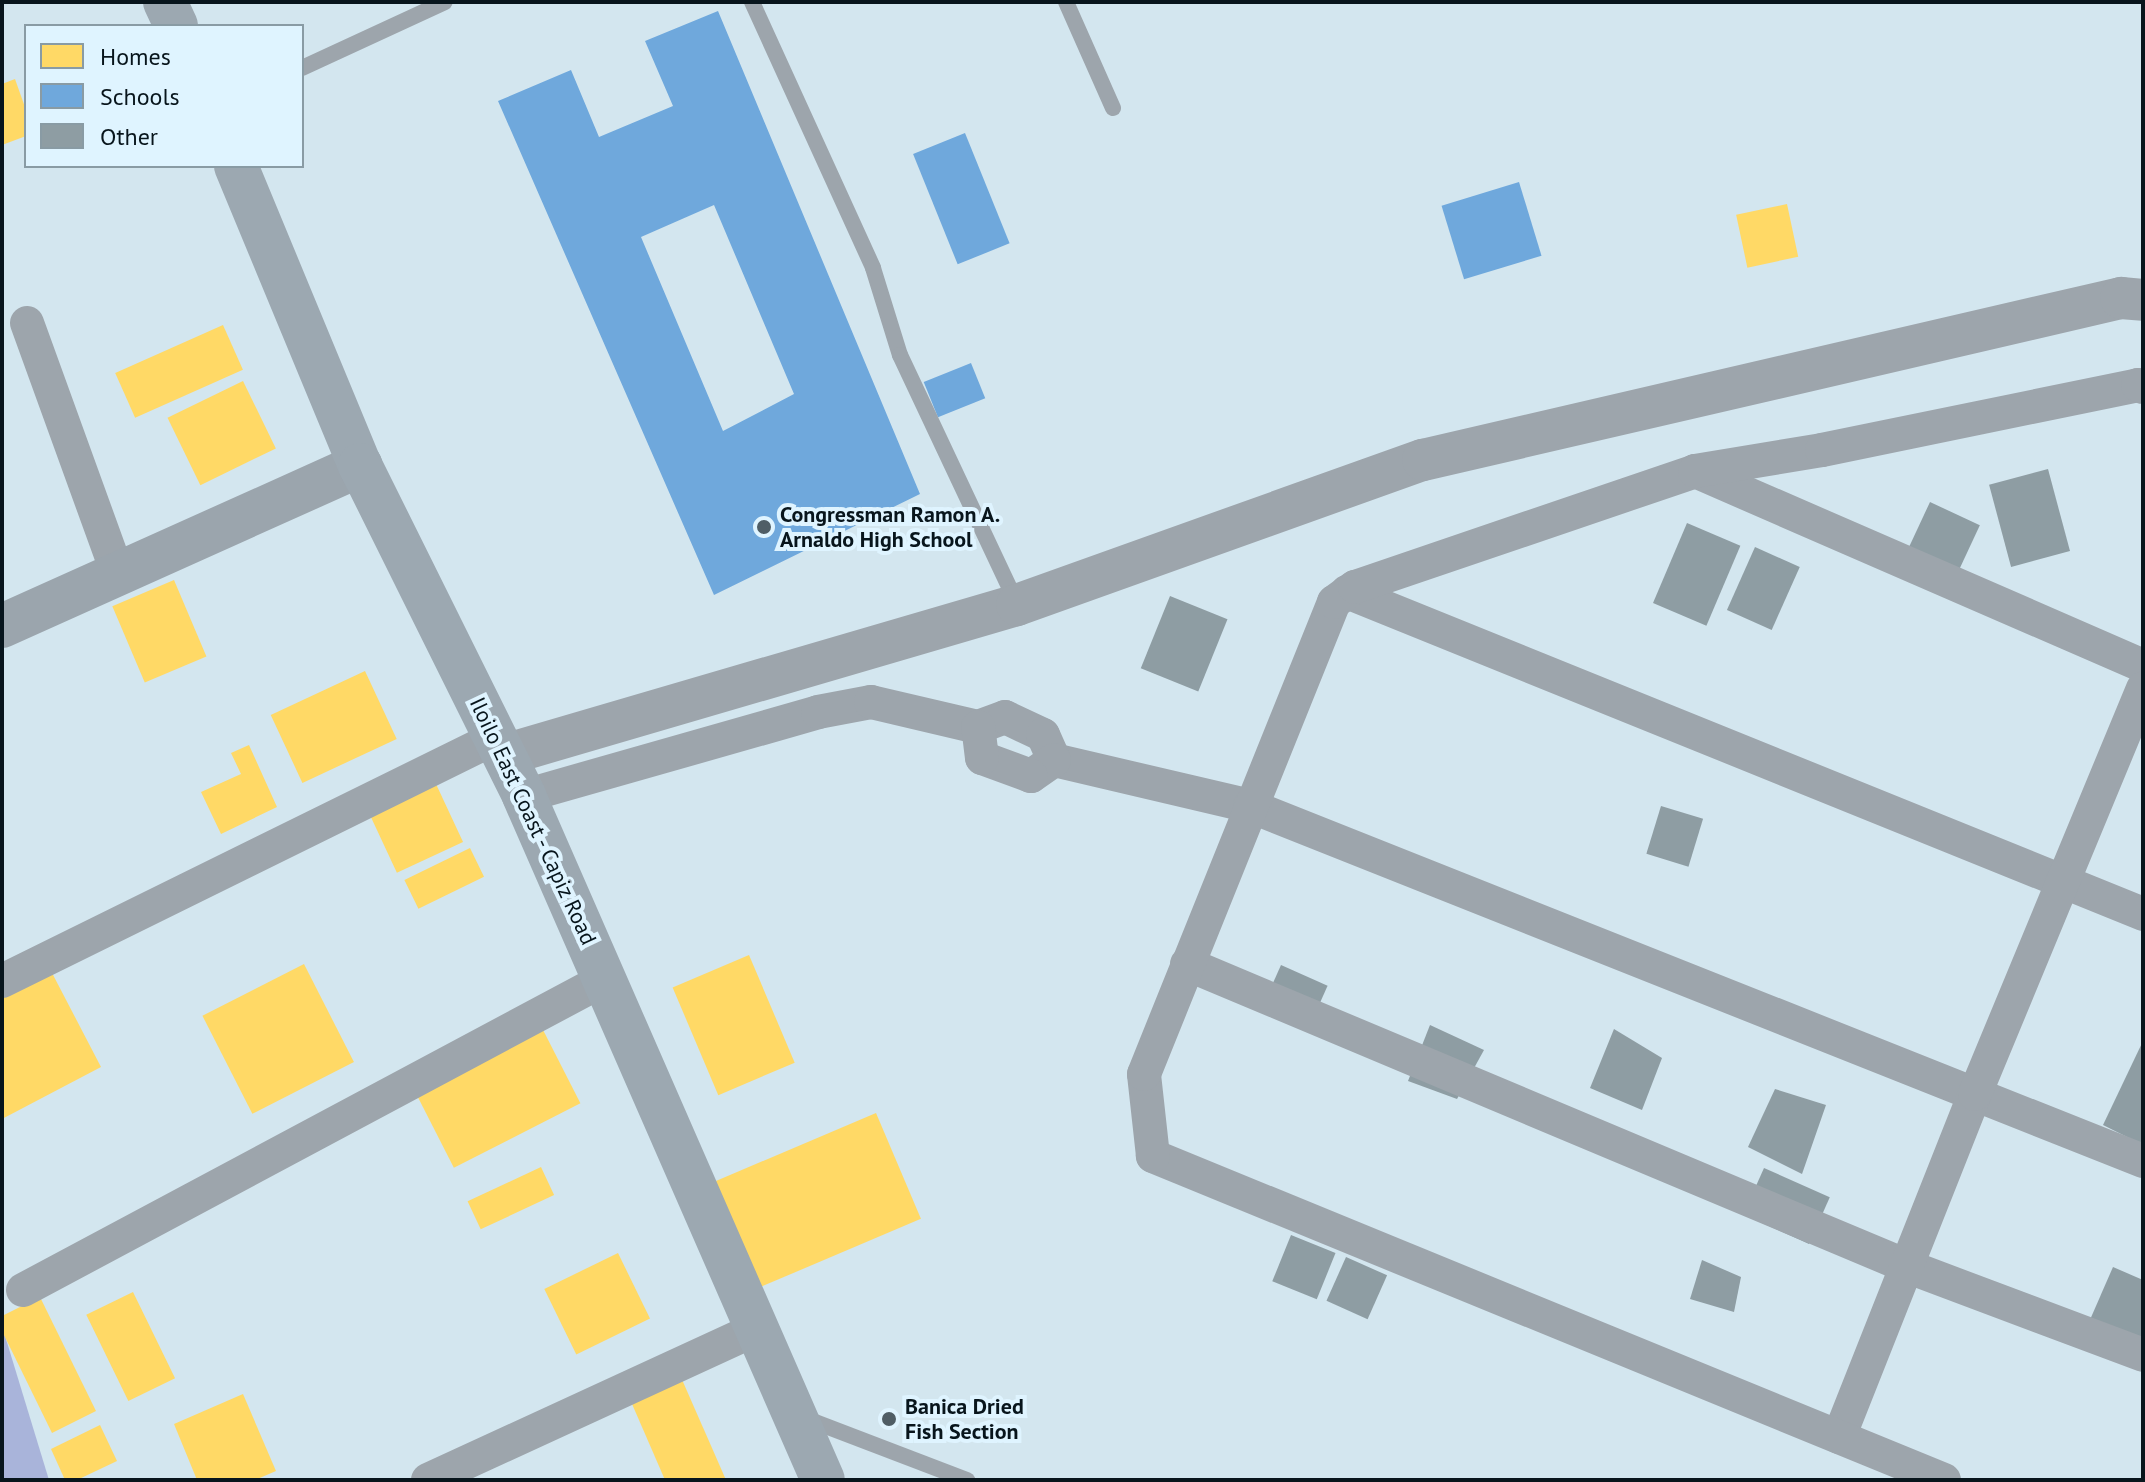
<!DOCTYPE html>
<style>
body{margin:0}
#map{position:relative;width:2145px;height:1482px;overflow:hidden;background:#d3e6ef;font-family:"PT Sans",sans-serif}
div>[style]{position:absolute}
.water>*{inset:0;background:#a9b4da}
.homes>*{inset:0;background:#ffd966;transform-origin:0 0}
.schools>*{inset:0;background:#6fa8dc;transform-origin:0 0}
.building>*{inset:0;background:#8e9da3;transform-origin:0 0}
.service>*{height:16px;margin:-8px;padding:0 8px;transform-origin:8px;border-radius:8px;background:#9da5ac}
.minor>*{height:34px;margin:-17px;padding:0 17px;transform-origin:17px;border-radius:17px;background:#9da5ac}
.tertiary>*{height:42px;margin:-21px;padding:0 21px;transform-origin:21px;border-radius:21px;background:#9da5ac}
.secondary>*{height:44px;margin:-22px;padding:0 22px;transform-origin:22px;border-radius:22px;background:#9ba5ad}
.primary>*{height:44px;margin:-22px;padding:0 22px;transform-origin:22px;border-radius:22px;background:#9ca8b1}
.dots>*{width:22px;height:22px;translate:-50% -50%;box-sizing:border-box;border:4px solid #dff4ff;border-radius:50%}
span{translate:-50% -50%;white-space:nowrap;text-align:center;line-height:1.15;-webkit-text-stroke:8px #dff4ff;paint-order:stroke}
.poi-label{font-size:22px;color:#08151c;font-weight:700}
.left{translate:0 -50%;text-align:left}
.street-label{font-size:22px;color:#08151c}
.frame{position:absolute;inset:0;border:4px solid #08151c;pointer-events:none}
.legend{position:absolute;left:24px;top:24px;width:280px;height:144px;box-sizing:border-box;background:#dff4ff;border:2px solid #899ba4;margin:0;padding:10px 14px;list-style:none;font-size:24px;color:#08151c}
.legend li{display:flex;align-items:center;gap:16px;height:40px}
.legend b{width:40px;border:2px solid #899ba4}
</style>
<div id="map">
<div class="water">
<i style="clip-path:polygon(2px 1326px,49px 1480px,2px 1480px)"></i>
</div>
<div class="homes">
<i style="clip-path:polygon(15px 79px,26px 110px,26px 136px,2px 145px,2px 84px)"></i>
<i style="left:1787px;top:204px;width:54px;height:52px;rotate:78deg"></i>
<i style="left:223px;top:325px;width:49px;height:118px;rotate:66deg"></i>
<i style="left:243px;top:381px;width:75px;height:84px;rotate:64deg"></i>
<i style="left:174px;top:580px;width:83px;height:67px;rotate:67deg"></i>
<i style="left:365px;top:671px;width:75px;height:104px;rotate:65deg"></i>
<i style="clip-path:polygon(249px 745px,277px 807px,221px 834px,201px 792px,241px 774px,231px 753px)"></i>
<i style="left:436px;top:784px;width:64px;height:73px;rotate:65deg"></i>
<i style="left:470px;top:848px;width:32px;height:73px;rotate:64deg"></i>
<i style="left:749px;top:955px;width:117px;height:83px;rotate:67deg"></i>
<i style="left:304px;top:964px;width:110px;height:114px;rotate:63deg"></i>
<i style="clip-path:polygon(51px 971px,101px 1067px,2px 1119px,2px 997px)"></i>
<i style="left:540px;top:1024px;width:89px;height:142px;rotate:63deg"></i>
<i style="left:876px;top:1113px;width:115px;height:186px;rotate:67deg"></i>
<i style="left:541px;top:1167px;width:31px;height:81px;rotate:65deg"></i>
<i style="left:618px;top:1253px;width:73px;height:82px;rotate:64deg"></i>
<i style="left:133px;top:1292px;width:96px;height:52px;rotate:64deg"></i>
<i style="clip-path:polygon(40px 1297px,96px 1411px,52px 1433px,2px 1331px,2px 1316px)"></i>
<i style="clip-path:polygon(680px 1375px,726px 1480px,665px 1480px,629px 1397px)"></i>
<i style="clip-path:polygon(243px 1394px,276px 1471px,255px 1480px,197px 1480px,174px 1424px)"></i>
<i style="clip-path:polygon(100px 1425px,117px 1461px,77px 1480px,65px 1480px,51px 1449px)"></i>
</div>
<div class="schools">
<i style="clip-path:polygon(evenodd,718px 11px,920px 494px,714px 595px,498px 101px,571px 70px,599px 137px,673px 106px,645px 41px,718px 11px,714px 205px,794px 394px,723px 431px,641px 237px,714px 205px)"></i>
<i style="left:965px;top:133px;width:119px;height:56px;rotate:68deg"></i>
<i style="left:1519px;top:182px;width:77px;height:81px;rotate:73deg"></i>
<i style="left:971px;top:363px;width:38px;height:51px;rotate:68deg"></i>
</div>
<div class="building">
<i style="left:2048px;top:469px;width:85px;height:61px;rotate:75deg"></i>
<i style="left:1930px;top:502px;width:55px;height:54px;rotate:25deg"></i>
<i style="left:1687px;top:523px;width:58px;height:87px;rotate:23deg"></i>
<i style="left:1755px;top:547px;width:49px;height:69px;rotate:24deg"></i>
<i style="left:1170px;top:596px;width:62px;height:78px;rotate:22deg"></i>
<i style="left:1661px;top:806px;width:44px;height:50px;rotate:17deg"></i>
<i style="left:1281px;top:965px;width:51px;height:47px;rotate:24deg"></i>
<i style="clip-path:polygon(1430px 1025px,1484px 1050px,1457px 1099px,1408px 1081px)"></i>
<i style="clip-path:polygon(1614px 1029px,1662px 1058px,1642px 1110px,1590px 1088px)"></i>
<i style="clip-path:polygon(2143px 1041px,2143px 1145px,2103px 1125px)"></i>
<i style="clip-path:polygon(1775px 1089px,1826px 1105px,1802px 1174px,1748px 1147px)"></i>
<i style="left:1764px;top:1168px;width:72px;height:51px;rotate:24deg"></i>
<i style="left:1291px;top:1235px;width:48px;height:50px;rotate:22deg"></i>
<i style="left:1346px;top:1257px;width:45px;height:48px;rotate:24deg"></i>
<i style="clip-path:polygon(1702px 1260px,1741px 1277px,1734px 1312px,1690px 1299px)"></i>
<i style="clip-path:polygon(2113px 1267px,2143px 1280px,2143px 1346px,2089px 1322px)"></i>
</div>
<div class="service">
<i style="left:752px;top:2px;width:292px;rotate:65.5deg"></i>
<i style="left:873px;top:268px;width:91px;rotate:72.8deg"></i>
<i style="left:900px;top:355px;width:275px;rotate:64.8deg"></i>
<i style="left:1066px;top:2px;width:116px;rotate:66.1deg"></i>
<i style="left:302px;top:68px;width:157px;rotate:-24.8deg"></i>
<i style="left:802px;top:1417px;width:177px;rotate:20.9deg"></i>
</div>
<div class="minor">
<i style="left:27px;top:323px;width:264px;rotate:70.1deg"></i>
<i style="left:1695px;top:471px;width:489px;rotate:23.5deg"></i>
<i style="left:1347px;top:592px;width:859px;rotate:22.02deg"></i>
<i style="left:1054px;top:760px;width:201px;rotate:13.2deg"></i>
<i style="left:1250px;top:806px;width:961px;rotate:21.68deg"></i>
<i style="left:524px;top:796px;width:306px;rotate:-15.9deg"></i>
<i style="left:818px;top:712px;width:54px;rotate:-10.7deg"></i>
<i style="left:871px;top:702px;width:110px;rotate:13.2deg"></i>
<i style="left:978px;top:727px;width:29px;rotate:-20deg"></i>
<i style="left:1005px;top:717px;width:42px;rotate:25.3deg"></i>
<i style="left:1043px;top:735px;width:27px;rotate:66deg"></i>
<i style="left:1054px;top:760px;width:28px;rotate:145deg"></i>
<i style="left:1031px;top:776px;width:52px;rotate:-159.8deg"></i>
<i style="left:982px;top:758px;width:31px;rotate:-97deg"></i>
<i style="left:1187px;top:964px;width:783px;rotate:22.77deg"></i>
<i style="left:1909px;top:1267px;width:250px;rotate:20.6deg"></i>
<i style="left:2px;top:981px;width:552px;rotate:-26.24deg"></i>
<i style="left:23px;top:1290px;width:660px;rotate:-28.12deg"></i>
<i style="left:1839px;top:1437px;width:369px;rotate:-68.4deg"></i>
<i style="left:1975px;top:1094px;width:439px;rotate:-67.5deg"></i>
<i style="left:428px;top:1480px;width:363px;rotate:-24.7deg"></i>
<i style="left:1944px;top:1480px;width:855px;rotate:-157.73deg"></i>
<i style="left:1153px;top:1156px;width:82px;rotate:-96.3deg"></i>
<i style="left:1144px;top:1074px;width:509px;rotate:-68.07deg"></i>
<i style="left:1334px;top:602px;width:26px;rotate:-36deg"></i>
<i style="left:1355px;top:587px;width:359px;rotate:-18.8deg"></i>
<i style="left:1695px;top:471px;width:129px;rotate:-9.4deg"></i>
<i style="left:1822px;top:450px;width:323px;rotate:-11.6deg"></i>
<i style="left:2138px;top:385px;width:5px;rotate:22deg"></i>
</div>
<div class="tertiary">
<i style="left:504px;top:755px;width:534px;rotate:-16.3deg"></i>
<i style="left:1017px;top:605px;width:431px;rotate:-19.7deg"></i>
<i style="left:1423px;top:460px;width:717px;rotate:-13.07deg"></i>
<i style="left:2121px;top:298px;width:22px;rotate:5deg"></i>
</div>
<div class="secondary">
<i style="left:2px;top:626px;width:393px;rotate:-24.2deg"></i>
</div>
<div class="primary">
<i style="left:165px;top:2px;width:26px;rotate:65deg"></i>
<i style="left:236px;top:166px;width:324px;rotate:67.5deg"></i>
<i style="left:360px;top:465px;width:369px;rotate:63.6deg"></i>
<i style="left:524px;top:796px;width:746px;rotate:66.39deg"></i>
</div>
<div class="dots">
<i style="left:764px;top:527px;background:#4f5e66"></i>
<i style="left:889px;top:1419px;background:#4f5e66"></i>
</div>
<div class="poi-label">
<span class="left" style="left:780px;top:527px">Congressman Ramon A.<br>Arnaldo High School</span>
<span class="left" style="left:905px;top:1419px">Banica Dried<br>Fish Section</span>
</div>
<div class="street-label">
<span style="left:533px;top:821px;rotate:65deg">Iloilo East Coast - Capiz Road</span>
</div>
<div class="frame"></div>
<ul class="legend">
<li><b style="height:22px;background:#ffd966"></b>Homes</li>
<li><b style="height:22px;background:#6fa8dc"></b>Schools</li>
<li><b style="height:22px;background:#8e9da3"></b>Other</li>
</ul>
</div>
